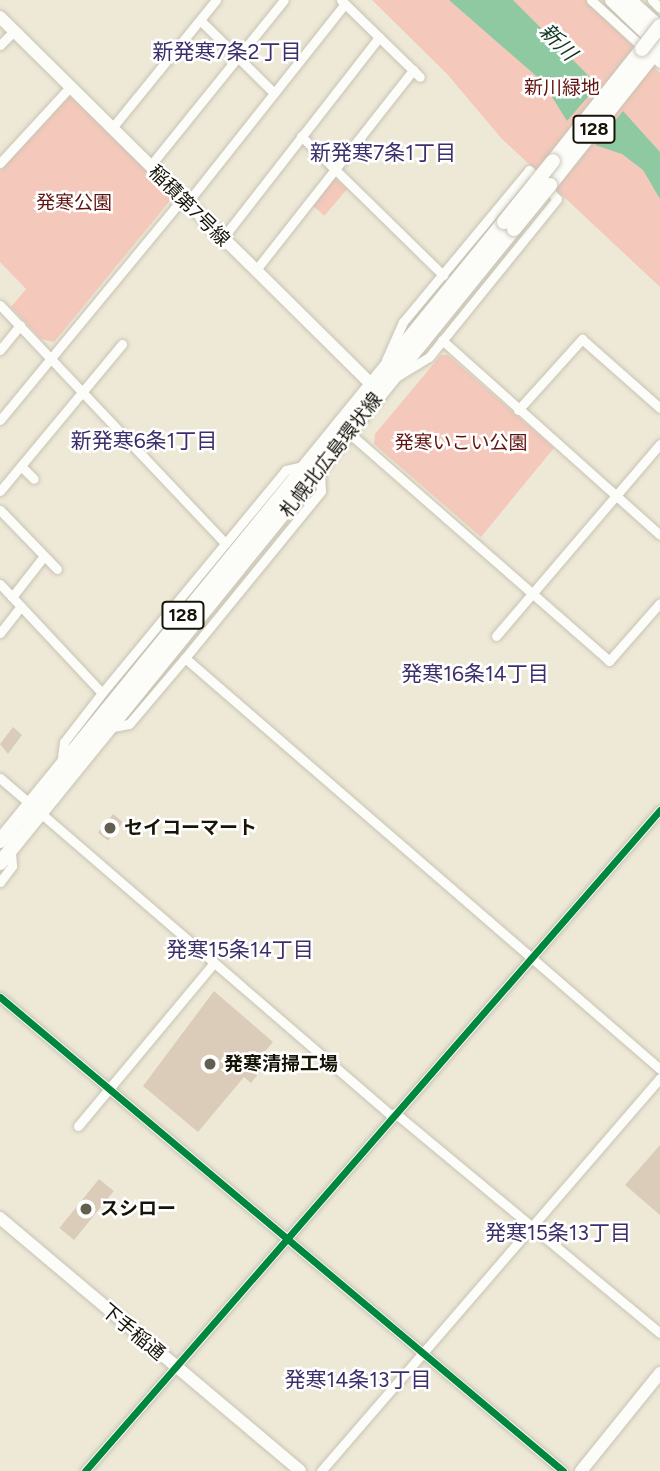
<!DOCTYPE html>
<meta charset="utf-8">
<style>
body{margin:0}
#map{position:relative;width:660px;height:1471px;overflow:hidden;background:#eee9d7;font-family:Figtree,"Noto Sans JP",sans-serif}
div>[style]{position:absolute}
.green>*{inset:0;background:#f4c9bb;transform-origin:0 0}
.water>*{inset:0;background:#8ec9a2}
.building>*{inset:0;background:#dbccb9;transform-origin:0 0}
.roads{filter:drop-shadow(0 0 2px #c8c3b5) drop-shadow(0 0 2px #c8c3b5)}
.street>*{height:9px;margin:-4.5px;padding:0 4.5px;transform-origin:4.5px;border-radius:4.5px;background:#fcfcf9}
.secondary>*{height:12px;margin:-6px;padding:0 6px;transform-origin:6px;border-radius:6px;background:#fcfcf9}
.primary>*{height:14px;margin:-7px;padding:0 7px;transform-origin:7px;border-radius:7px;background:#fcfcf9}
.bridges{filter:drop-shadow(0 0 2px #c8c3b5) drop-shadow(0 0 2px #c8c3b5)}
.primary-bridge>*{height:14px;margin:-7px;padding:0 7px;transform-origin:7px;border-radius:7px;background:#fcfcf9}
.cycleway>*{height:7px;margin:-3.5px;padding:0 3.5px;transform-origin:3.5px;border-radius:3.5px;background:#00873e}
.dots>*{width:19px;height:19px;translate:-50% -50%;box-sizing:border-box;border:4px solid #fff;border-radius:50%}
span{translate:-50% -50%;white-space:nowrap;text-align:center;line-height:1.15;-webkit-text-stroke:5px #fff;paint-order:stroke}
.shield-label span{padding:2px 5px;background:#fff;border:2px solid;border-radius:5px;-webkit-text-stroke-width:0}
.shield-label{font-size:18px;color:#161307;font-weight:700}
.park-label{font-size:19px;color:#611310}
.street-label{font-size:19px;color:#161307}
.poi-label{font-size:19px;color:#161307;font-weight:700}
.left{translate:0 -50%;text-align:left}
.water-label{font-size:21px;color:#123825;font-style:italic}
.neighbourhood-label{font-size:21px;color:#3c306c}
</style>
<div id="map">
<div class="green">
<i style="clip-path:polygon(372px 0,586px 0,660px 73px,660px 287px,502px 139px,447px 74px)"></i>
<i style="clip-path:polygon(70px 96px,173px 197px,54px 342px,41px 339px,11px 307px,26px 289px,0 262px,0 171px)"></i>
<i style="left:334px;top:178px;width:17px;height:35px;rotate:40deg"></i>
<i style="clip-path:polygon(441px 355px,448px 355px,554px 448px,481px 537px,374px 444px,375px 434px)"></i>
</div>
<div class="water">
<i style="clip-path:polygon(449px 0,513px 0,598px 85px,567px 121px,542px 81px)"></i>
<i style="clip-path:polygon(623px 111px,660px 152px,660px 199px,643px 170px,622px 154px,595px 145px)"></i>
</div>
<div class="building">
<i style="clip-path:polygon(13px 727px,22px 735px,8px 754px,0 744px)"></i>
<i style="left:113px;top:814px;width:13px;height:24px;rotate:39deg"></i>
<i style="clip-path:polygon(214px 991px,273px 1042px,257px 1061px,264px 1067px,251px 1083px,244px 1077px,198px 1132px,143px 1086px)"></i>
<i style="clip-path:polygon(660px 1145px,660px 1215px,625px 1185px)"></i>
<i style="left:99px;top:1179px;width:19px;height:63px;rotate:39deg"></i>
</div>
<div class="roads">
<div class="street">
<i style="left:341px;top:0;width:110px;rotate:44.3deg"></i>
<i style="left:591px;top:0;width:93px;rotate:42.4deg"></i>
<i style="left:652px;top:0;width:11px;rotate:45deg"></i>
<i style="left:200px;top:20px;width:104px;rotate:44.6deg"></i>
<i style="left:0;top:45px;width:20px;rotate:-45deg"></i>
<i style="left:112px;top:128px;width:165px;rotate:-50.9deg"></i>
<i style="left:301px;top:136px;width:199px;rotate:44.4deg"></i>
<i style="left:0;top:163px;width:103px;rotate:-47.4deg"></i>
<i style="left:150px;top:166px;width:213px;rotate:-51.1deg"></i>
<i style="left:187px;top:203px;width:254px;rotate:-51.6deg"></i>
<i style="left:222px;top:239px;width:256px;rotate:-52.1deg"></i>
<i style="left:255px;top:271px;width:256px;rotate:-51.8deg"></i>
<i style="left:0;top:305px;width:328px;rotate:46.6deg"></i>
<i style="left:442px;top:340px;width:292px;rotate:41.8deg"></i>
<i style="left:0;top:350px;width:32px;rotate:-51deg"></i>
<i style="left:386px;top:360px;width:42px;rotate:-65.9deg"></i>
<i style="left:403px;top:322px;width:197px;rotate:-50.3deg"></i>
<i style="left:529px;top:170px;width:40px;rotate:46deg"></i>
<i style="left:557px;top:199px;width:203px;rotate:129deg"></i>
<i style="left:429px;top:357px;width:37px;rotate:149deg"></i>
<i style="left:518px;top:410px;width:96px;rotate:-48deg"></i>
<i style="left:582px;top:339px;width:104px;rotate:41.5deg"></i>
<i style="left:0;top:420px;width:286px;rotate:-50.5deg"></i>
<i style="left:349px;top:433px;width:346px;rotate:41.2deg"></i>
<i style="left:609px;top:661px;width:77px;rotate:-48.7deg"></i>
<i style="left:21px;top:466px;width:18px;rotate:45deg"></i>
<i style="left:0;top:491px;width:191px;rotate:-50.3deg"></i>
<i style="left:0;top:510px;width:82px;rotate:46deg"></i>
<i style="left:0;top:584px;width:149px;rotate:46.9deg"></i>
<i style="left:12px;top:597px;width:52px;rotate:-52deg"></i>
<i style="left:0;top:633px;width:34px;rotate:-52deg"></i>
<i style="left:496px;top:636px;width:253px;rotate:-49.5deg"></i>
<i style="left:185px;top:658px;width:628px;rotate:40.87deg"></i>
<i style="left:108px;top:728px;width:21px;rotate:-11deg"></i>
<i style="left:129px;top:724px;width:87px;rotate:-49.7deg"></i>
<i style="left:185px;top:658px;width:215px;rotate:-50.8deg"></i>
<i style="left:321px;top:491px;width:21px;rotate:-93deg"></i>
<i style="left:61px;top:766px;width:24px;rotate:-83deg"></i>
<i style="left:64px;top:742px;width:62px;rotate:-52.2deg"></i>
<i style="left:102px;top:693px;width:289px;rotate:-50.5deg"></i>
<i style="left:286px;top:470px;width:18px;rotate:-13deg"></i>
<i style="left:0;top:778px;width:518px;rotate:40.77deg"></i>
<i style="left:0;top:882px;width:20px;rotate:-53deg"></i>
<i style="left:12px;top:866px;width:15px;rotate:-94deg"></i>
<i style="left:0;top:997px;width:736px;rotate:40.09deg"></i>
<i style="left:395px;top:1113px;width:344px;rotate:39.7deg"></i>
<i style="left:78px;top:1126px;width:212px;rotate:-50.2deg"></i>
<i style="left:85px;top:1471px;width:876px;rotate:-48.98deg"></i>
<i style="left:321px;top:1471px;width:519px;rotate:-49.22deg"></i>
</div>
<div class="secondary">
<i style="left:0;top:17px;width:530px;rotate:44.69deg"></i>
<i style="left:0;top:1218px;width:392px;rotate:40.1deg"></i>
<i style="left:581px;top:1471px;width:126px;rotate:-51.1deg"></i>
</div>
<div class="primary">
<i style="left:612px;top:0;width:65px;rotate:43.8deg"></i>
<i style="left:629px;top:0;width:42px;rotate:42.1deg"></i>
<i style="left:553px;top:161px;width:143px;rotate:-51.5deg"></i>
<i style="left:550px;top:185px;width:177px;rotate:-51.6deg"></i>
<i style="left:0;top:841px;width:798px;rotate:-50.85deg"></i>
<i style="left:0;top:863px;width:816px;rotate:-50.97deg"></i>
</div>
</div>
<div class="bridges">
<div class="primary-bridge">
<i style="left:642px;top:49px;width:29px;rotate:-52deg"></i>
<i style="left:504px;top:222px;width:78px;rotate:-51.2deg"></i>
<i style="left:514px;top:229px;width:57px;rotate:-50.7deg"></i>
</div>
</div>
<div class="cycleway">
<i style="left:0;top:997px;width:736px;rotate:40.09deg"></i>
<i style="left:85px;top:1471px;width:876px;rotate:-48.98deg"></i>
</div>
<div class="dots">
<i style="left:110px;top:828px;background:#625e50"></i>
<i style="left:210px;top:1064px;background:#625e50"></i>
<i style="left:86px;top:1209px;background:#625e50"></i>
</div>
<div class="shield-label">
<span style="left:594px;top:129px">128</span>
<span style="left:183px;top:615px">128</span>
</div>
<div class="park-label">
<span style="left:562px;top:88px">新川緑地</span>
<span style="left:74px;top:203px">発寒公園</span>
<span style="left:461px;top:443px">発寒いこい公園</span>
</div>
<div class="street-label">
<span style="left:189px;top:206px;rotate:45deg">稲積第7号線</span>
<span style="left:331px;top:455px;rotate:-52deg">札幌北広島環状線</span>
<span style="left:133px;top:1332px;rotate:40deg">下手稲通</span>
</div>
<div class="poi-label">
<span class="left" style="left:124px;top:828px">セイコーマート</span>
<span class="left" style="left:224px;top:1064px">発寒清掃工場</span>
<span class="left" style="left:100px;top:1209px">スシロー</span>
</div>
<div class="water-label">
<span style="left:558px;top:42px;rotate:45deg">新川</span>
</div>
<div class="neighbourhood-label">
<span style="left:227px;top:52px">新発寒7条2丁目</span>
<span style="left:383px;top:153px">新発寒7条1丁目</span>
<span style="left:144px;top:441px">新発寒6条1丁目</span>
<span style="left:475px;top:674px">発寒16条14丁目</span>
<span style="left:240px;top:950px">発寒15条14丁目</span>
<span style="left:558px;top:1233px">発寒15条13丁目</span>
<span style="left:358px;top:1380px">発寒14条13丁目</span>
</div>
</div>
